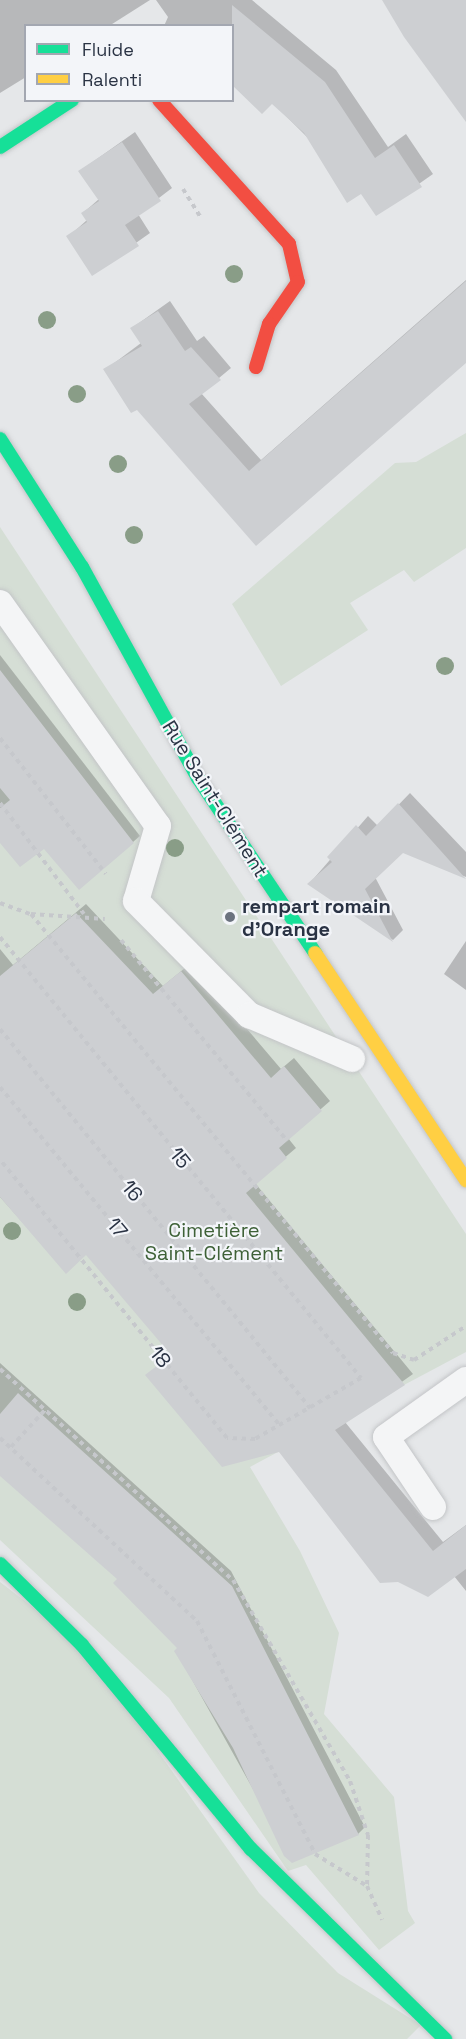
<!DOCTYPE html>
<meta charset="utf-8">
<style>
body{margin:0}
#map{position:relative;width:466px;height:2039px;overflow:hidden;background:#e5e7e9;font-family:"Space Grotesk",sans-serif}
div>[style]{position:absolute}
.green>*{inset:0;background:#d5ded5}
.shadow>*{inset:0;background:#0003}
.building>*{inset:0;background:#cdcfd2}
.path>*{height:4px;margin-top:-2px;transform-origin:0;background:repeating-linear-gradient(90deg,#c6c8cc 0 4.5px,transparent 0 9px)}
.roads{filter:drop-shadow(0 0 2px #c3c5c7) drop-shadow(0 0 2px #c3c5c7)}
.lane>*{height:26px;margin:-13px;padding:0 13px;transform-origin:13px;border-radius:13px;background:#f4f5f6}
.fast>*{height:14px;margin:-7px;padding:0 7px;transform-origin:7px;border-radius:7px;background:#16e098}
.slow>*{height:14px;margin:-7px;padding:0 7px;transform-origin:7px;border-radius:7px;background:#ffcf43}
.jam>*{height:14px;margin:-7px;padding:0 7px;transform-origin:7px;border-radius:7px;background:#f24e42}
.trees>*{width:18px;height:18px;margin:-9px;border-radius:50%;background:#899d87}
.dots>*{width:16px;height:16px;translate:-50% -50%;box-sizing:border-box;border:3px solid #f3f5f9;border-radius:50%}
span{translate:-50% -50%;white-space:nowrap;text-align:center;line-height:1.15;-webkit-text-stroke:4.5px #f3f5f9;paint-order:stroke}
.street-label{font-size:20px;color:#2a3344}
.poi-label{font-size:20px;color:#2a3344;font-weight:700}
.left{translate:0 -50%;text-align:left}
.park-label{font-size:20px;color:#3e6137}
.legend{position:absolute;left:24px;top:24px;width:210px;height:78px;box-sizing:border-box;background:#f3f5f9;border:2px solid #a3a7b1;margin:0;padding:8px 10px;list-style:none;font-size:18px;color:#2a3344}
.legend li{display:flex;align-items:center;gap:12px;height:30px}
.legend b{width:30px;border:2px solid #a3a7b1}
</style>
<div id="map">
<div class="green">
<i style="clip-path:polygon(466px 433px,466px 548px,414px 582px,404px 570px,350px 603px,368px 630px,281px 686px,232px 604px,395px 463px,416px 462px)"></i>
<i style="clip-path:polygon(0 527px,466px 1234px,466px 1352px,250px 1467px,300px 1551px,339px 1633px,324px 1714px,394px 1797px,408px 1911px,415px 1923px,379px 1950px,306px 1865px,288px 1871px,169px 1698px,0 1540px)"></i>
<i style="clip-path:polygon(0 1582px,82px 1645px,259px 1893px,338px 1973px,421px 2025px,407px 2039px,0 2039px)"></i>
</div>
<div class="shadow">
<i style="clip-path:polygon(0 0,150px 0,109px 26px,26px 26px,26px 77px,0 93px)"></i>
<i style="clip-path:polygon(156px 0,252px 0,336px 70px,388px 147px,406px 134px,433px 174px,376px 214px,362px 192px,272px 102px,232px 26px,164px 26px,168px 17px)"></i>
<i style="clip-path:polygon(135px 132px,172px 188px,138px 214px,150px 233px,92px 274px,68px 237px,87px 220px,83px 213px,99px 199px,80px 171px)"></i>
<i style="clip-path:polygon(466px 280px,466px 361px,256px 544px,105px 370px,141px 343px,132px 328px,170px 301px,197px 341px,204px 336px,231px 368px,201px 393px,261px 460px)"></i>
<i style="clip-path:polygon(0 655px,140px 836px,133px 842px,44px 847px,0 841px)"></i>
<i style="clip-path:polygon(410px 793px,466px 852px,466px 877px,402px 851px,375px 877px,403px 930px,393px 940px,309px 884px,368px 816px,378px 826px)"></i>
<i style="clip-path:polygon(86px 904px,163px 986px,191px 963px,281px 1069px,294px 1058px,330px 1101px,288px 1138px,296px 1148px,255px 1183px,413px 1374px,345px 1422px,443px 1542px,466px 1525px,466px 1591px,454px 1576px,280px 1450px,147px 1375px,172px 1354px,86px 1253px,66px 1271px,0 1197px,0 949px,13px 965px)"></i>
<i style="clip-path:polygon(466px 941px,466px 990px,444px 974px)"></i>
<i style="clip-path:polygon(0 1363px,231px 1571px,365px 1827px,358px 1834px,293px 1861px,176px 1651px,179px 1648px,119px 1579px,0 1471px)"></i>
</div>
<div class="building">
<i style="clip-path:polygon(382px 0,466px 0,466px 122px,404px 37px)"></i>
<i style="clip-path:polygon(232px 5px,325px 82px,375px 158px,394px 145px,422px 187px,376px 216px,361px 194px,347px 203px,304px 133px,272px 104px,262px 114px,232px 85px)"></i>
<i style="clip-path:polygon(122px 142px,161px 201px,125px 225px,139px 246px,92px 276px,66px 236px,87px 222px,81px 213px,99px 201px,78px 171px)"></i>
<i style="clip-path:polygon(466px 281px,466px 363px,256px 546px,137px 410px,131px 413px,103px 369px,142px 346px,130px 328px,158px 311px,185px 351px,191px 347px,221px 380px,189px 404px,249px 471px)"></i>
<i style="clip-path:polygon(0 670px,134px 843px,79px 890px,44px 849px,20px 867px,0 843px,0 808px,10px 800px,0 788px)"></i>
<i style="clip-path:polygon(398px 803px,466px 879px,403px 853px,365px 889px,393px 942px,307px 884px,332px 862px,327px 857px,356px 825px,366px 836px)"></i>
<i style="clip-path:polygon(76px 913px,153px 994px,181px 971px,271px 1078px,284px 1066px,322px 1111px,279px 1148px,287px 1158px,246px 1193px,405px 1385px,335px 1430px,433px 1551px,466px 1525px,466px 1569px,428px 1597px,398px 1582px,380px 1583px,279px 1452px,222px 1467px,145px 1375px,171px 1355px,86px 1255px,66px 1274px,0 1197px,0 976px)"></i>
<i style="clip-path:polygon(18px 1393px,232px 1586px,359px 1835px,292px 1863px,284px 1856px,233px 1748px,174px 1651px,177px 1648px,113px 1583px,117px 1579px,0 1476px,0 1414px)"></i>
</div>
<div class="path">
<i style="left:183px;top:189px;width:34px;rotate:58deg"></i>
<i style="left:0;top:738px;width:172px;rotate:52.1deg"></i>
<i style="left:0;top:803px;width:139px;rotate:52.9deg"></i>
<i style="left:0;top:903px;width:33px;rotate:20deg"></i>
<i style="left:31px;top:914px;width:74px;rotate:3.9deg"></i>
<i style="left:31px;top:914px;width:569px;rotate:50.49deg"></i>
<i style="left:393px;top:1353px;width:22px;rotate:18deg"></i>
<i style="left:414px;top:1360px;width:62px;rotate:-33.2deg"></i>
<i style="left:0;top:937px;width:570px;rotate:50.7deg"></i>
<i style="left:361px;top:1378px;width:122px;rotate:150.1deg"></i>
<i style="left:255px;top:1439px;width:28px;rotate:-178deg"></i>
<i style="left:227px;top:1438px;width:359px;rotate:-129.2deg"></i>
<i style="left:121px;top:940px;width:261px;rotate:50.4deg"></i>
<i style="left:0;top:1029px;width:490px;rotate:50.7deg"></i>
<i style="left:0;top:1087px;width:439px;rotate:50.4deg"></i>
<i style="left:0;top:1369px;width:314px;rotate:42.2deg"></i>
<i style="left:233px;top:1580px;width:233px;rotate:59.8deg"></i>
<i style="left:350px;top:1781px;width:57px;rotate:71.6deg"></i>
<i style="left:368px;top:1835px;width:51px;rotate:91.1deg"></i>
<i style="left:367px;top:1886px;width:37px;rotate:66deg"></i>
<i style="left:0;top:1438px;width:269px;rotate:42.9deg"></i>
<i style="left:197px;top:1621px;width:261px;rotate:63.1deg"></i>
<i style="left:315px;top:1854px;width:61px;rotate:31.6deg"></i>
<i style="left:11px;top:1447px;width:50px;rotate:-47.4deg"></i>
</div>
<div class="roads">
<div class="lane">
<i style="left:0;top:603px;width:273px;rotate:54.7deg"></i>
<i style="left:158px;top:826px;width:78px;rotate:106.3deg"></i>
<i style="left:136px;top:901px;width:161px;rotate:45.3deg"></i>
<i style="left:249px;top:1015px;width:112px;rotate:23.1deg"></i>
<i style="left:433px;top:1507px;width:84px;rotate:-123.9deg"></i>
<i style="left:386px;top:1437px;width:98px;rotate:-35.5deg"></i>
</div>
<div class="fast">
<i style="left:0;top:147px;width:86px;rotate:-33.1deg"></i>
<i style="left:0;top:439px;width:152px;rotate:57.4deg"></i>
<i style="left:82px;top:567px;width:241px;rotate:61.2deg"></i>
<i style="left:198px;top:778px;width:211px;rotate:56.2deg"></i>
<i style="left:0;top:1564px;width:115px;rotate:44.6deg"></i>
<i style="left:82px;top:1645px;width:265px;rotate:50.4deg"></i>
<i style="left:251px;top:1849px;width:272px;rotate:44.4deg"></i>
</div>
<div class="slow">
<i style="left:315px;top:953px;width:273px;rotate:56.4deg"></i>
</div>
<div class="jam">
<i style="left:159px;top:100px;width:194px;rotate:47.9deg"></i>
<i style="left:289px;top:244px;width:39px;rotate:77deg"></i>
<i style="left:298px;top:282px;width:51px;rotate:124.6deg"></i>
<i style="left:269px;top:324px;width:45px;rotate:106.8deg"></i>
</div>
</div>
<div class="trees">
<i style="left:234px;top:274px"></i>
<i style="left:47px;top:320px"></i>
<i style="left:77px;top:394px"></i>
<i style="left:118px;top:464px"></i>
<i style="left:134px;top:535px"></i>
<i style="left:445px;top:666px"></i>
<i style="left:175px;top:848px"></i>
<i style="left:12px;top:1231px"></i>
<i style="left:77px;top:1302px"></i>
</div>
<div class="dots">
<i style="left:230px;top:917px;background:#6b727e"></i>
</div>
<div class="street-label">
<span style="left:215px;top:799px;rotate:58deg">Rue Saint-Clément</span>
<span style="left:180px;top:1158px;rotate:51deg">15</span>
<span style="left:132px;top:1191px;rotate:51deg">16</span>
<span style="left:117px;top:1228px;rotate:50deg">17</span>
<span style="left:160px;top:1357px;rotate:51deg">18</span>
</div>
<div class="poi-label">
<span class="left" style="left:242px;top:918px">rempart romain<br>d'Orange</span>
</div>
<div class="park-label">
<span style="left:214px;top:1242px">Cimetière<br>Saint-Clément</span>
</div>
<ul class="legend">
<li><b style="height:8px;background:#16e098"></b>Fluide</li>
<li><b style="height:8px;background:#ffcf43"></b>Ralenti</li>
</ul>
</div>
